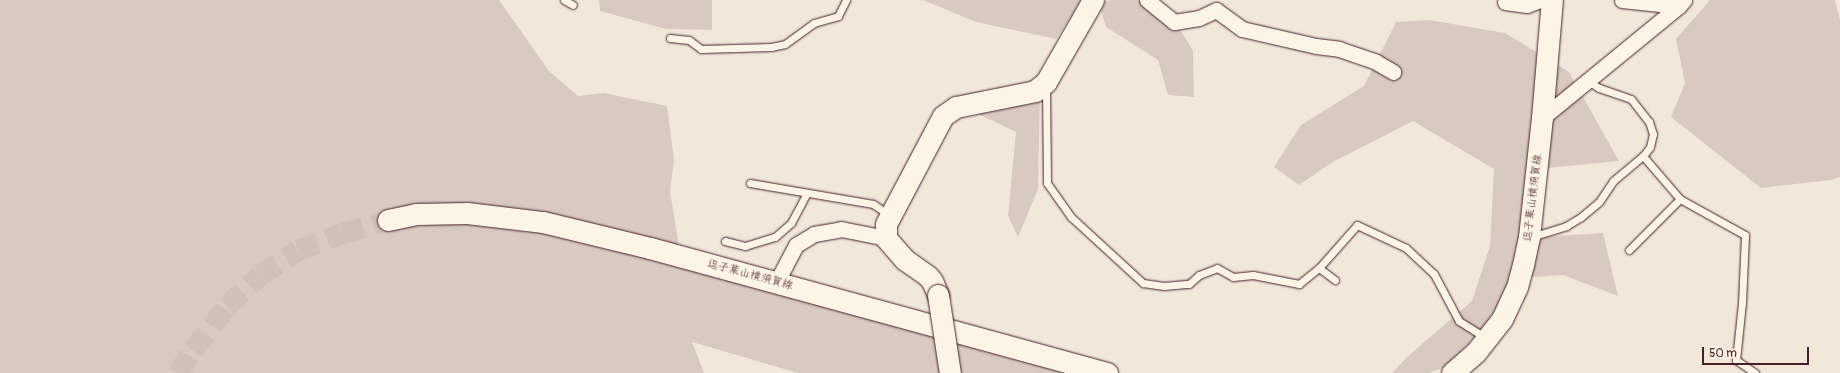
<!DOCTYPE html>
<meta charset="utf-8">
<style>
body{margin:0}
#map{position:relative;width:1840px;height:373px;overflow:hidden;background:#f1e8da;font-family:Pangolin,"Klee One",sans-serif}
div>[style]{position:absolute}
.green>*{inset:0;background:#d8cac0}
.secondary-tunnel>*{height:21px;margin-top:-10.5px;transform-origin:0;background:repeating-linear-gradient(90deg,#d0c0b7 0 21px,transparent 0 31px)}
.roads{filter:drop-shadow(0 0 1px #4a1f2b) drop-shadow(0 0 1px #4a1f2b)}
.lane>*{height:7px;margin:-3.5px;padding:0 3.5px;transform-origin:3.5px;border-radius:3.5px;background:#fcf5e5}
.street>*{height:15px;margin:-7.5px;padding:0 7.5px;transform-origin:7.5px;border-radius:7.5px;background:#fcf5e5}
.secondary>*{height:21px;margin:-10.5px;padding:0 10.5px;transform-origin:10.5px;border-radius:10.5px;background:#fcf5e5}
.bridges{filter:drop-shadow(0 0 1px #4a1f2b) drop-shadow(0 0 1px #4a1f2b)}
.secondary-bridge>*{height:21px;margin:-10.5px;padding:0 10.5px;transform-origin:10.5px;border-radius:10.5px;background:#fcf5e5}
span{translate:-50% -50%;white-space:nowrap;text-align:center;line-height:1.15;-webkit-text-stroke:3.5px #fcf5e5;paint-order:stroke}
.street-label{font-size:11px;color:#4a1f2b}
.scale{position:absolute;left:1702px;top:347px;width:107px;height:18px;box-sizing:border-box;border:2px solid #4a1f2b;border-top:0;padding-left:5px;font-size:12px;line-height:14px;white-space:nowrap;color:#4a1f2b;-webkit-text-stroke:3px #fcf5e5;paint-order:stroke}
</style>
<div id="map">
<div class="green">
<i style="clip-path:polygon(0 0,499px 0,549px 71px,578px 96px,604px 93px,667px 106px,674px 160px,670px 191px,680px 253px,1066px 373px,798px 373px,692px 342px,704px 373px,0 373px)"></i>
<i style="clip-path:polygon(599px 0,712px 0,712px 30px,666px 29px,600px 11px)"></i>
<i style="clip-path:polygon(923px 0,1082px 0,1056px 39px,976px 22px)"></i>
<i style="clip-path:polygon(1111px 0,1137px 0,1168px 9px,1193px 51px,1194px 97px,1168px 95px,1158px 60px,1106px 27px,1099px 4px)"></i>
<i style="clip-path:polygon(1710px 0,1835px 0,1840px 20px,1840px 177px,1831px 180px,1761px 188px,1671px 117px,1685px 83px,1676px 39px)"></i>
<i style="clip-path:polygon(1429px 20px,1505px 33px,1569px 72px,1619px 161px,1547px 168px,1539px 237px,1603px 233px,1618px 296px,1563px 275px,1532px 277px,1447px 366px,1429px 373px,1392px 373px,1407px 357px,1472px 301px,1490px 246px,1494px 169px,1413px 121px,1331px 163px,1299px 185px,1274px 167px,1301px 125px,1364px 86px,1396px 22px)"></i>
<i style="clip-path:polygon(1040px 97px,1038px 189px,1018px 237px,1008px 216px,1016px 132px,974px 112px)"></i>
</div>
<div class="secondary-tunnel">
<i style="left:178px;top:373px;width:27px;rotate:-57deg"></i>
<i style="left:193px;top:350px;width:56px;rotate:-52.3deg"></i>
<i style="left:227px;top:306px;width:45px;rotate:-43.2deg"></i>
<i style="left:260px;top:275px;width:45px;rotate:-33.3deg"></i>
<i style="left:298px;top:250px;width:48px;rotate:-20.7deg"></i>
<i style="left:343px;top:233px;width:47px;rotate:-16.1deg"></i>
</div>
<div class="roads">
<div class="lane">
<i style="left:564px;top:0;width:10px;rotate:29deg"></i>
<i style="left:670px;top:38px;width:19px;rotate:6deg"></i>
<i style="left:689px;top:40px;width:15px;rotate:37deg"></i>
<i style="left:701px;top:49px;width:70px;rotate:-1.6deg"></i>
<i style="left:771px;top:47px;width:14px;rotate:-12deg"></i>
<i style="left:785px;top:44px;width:36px;rotate:-36deg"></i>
<i style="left:814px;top:23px;width:25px;rotate:-16deg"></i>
<i style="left:838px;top:16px;width:18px;rotate:-63deg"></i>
<i style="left:1046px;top:86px;width:97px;rotate:89.4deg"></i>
<i style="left:1047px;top:183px;width:42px;rotate:54.8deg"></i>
<i style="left:1071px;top:217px;width:98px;rotate:42.5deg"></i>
<i style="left:1143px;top:283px;width:21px;rotate:8deg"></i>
<i style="left:1164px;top:286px;width:25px;rotate:-5deg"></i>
<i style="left:1189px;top:284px;width:13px;rotate:-42deg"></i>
<i style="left:1199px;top:275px;width:19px;rotate:-21deg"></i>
<i style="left:1217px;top:268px;width:18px;rotate:29deg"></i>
<i style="left:1233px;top:277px;width:20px;rotate:-6deg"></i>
<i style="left:1253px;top:275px;width:47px;rotate:11.1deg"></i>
<i style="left:1299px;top:284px;width:26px;rotate:-39deg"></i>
<i style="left:1319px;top:268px;width:20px;rotate:37deg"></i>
<i style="left:1643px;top:156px;width:57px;rotate:49.3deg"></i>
<i style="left:1680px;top:199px;width:74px;rotate:29deg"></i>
<i style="left:1745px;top:235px;width:68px;rotate:92.5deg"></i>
<i style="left:1742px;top:303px;width:57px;rotate:96deg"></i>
<i style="left:1736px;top:360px;width:23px;rotate:34deg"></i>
<i style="left:750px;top:183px;width:125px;rotate:9.7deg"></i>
<i style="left:873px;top:204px;width:18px;rotate:34deg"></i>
<i style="left:1531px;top:237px;width:37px;rotate:-17deg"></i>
<i style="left:1566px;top:226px;width:17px;rotate:-31deg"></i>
<i style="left:1581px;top:217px;width:23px;rotate:-40deg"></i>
<i style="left:1599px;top:202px;width:25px;rotate:-56deg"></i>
<i style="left:1613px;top:181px;width:39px;rotate:-40deg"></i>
<i style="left:1643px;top:156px;width:11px;rotate:-52deg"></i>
<i style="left:1650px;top:147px;width:13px;rotate:-77deg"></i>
<i style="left:1653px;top:134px;width:13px;rotate:-108deg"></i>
<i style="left:1649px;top:122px;width:29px;rotate:-128deg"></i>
<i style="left:1631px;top:99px;width:34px;rotate:-161deg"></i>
<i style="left:1599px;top:88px;width:13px;rotate:-148deg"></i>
<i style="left:725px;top:241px;width:21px;rotate:14deg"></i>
<i style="left:745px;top:246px;width:31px;rotate:-17deg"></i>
<i style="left:775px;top:237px;width:21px;rotate:-41deg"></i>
<i style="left:791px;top:223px;width:34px;rotate:-62deg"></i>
<i style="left:1629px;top:250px;width:72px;rotate:-45deg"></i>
<i style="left:1319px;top:268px;width:57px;rotate:-48.5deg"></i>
<i style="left:1357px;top:225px;width:54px;rotate:25.1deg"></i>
<i style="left:1406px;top:248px;width:38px;rotate:43deg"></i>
<i style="left:1434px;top:274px;width:53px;rotate:62deg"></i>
<i style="left:1459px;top:321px;width:31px;rotate:32deg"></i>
</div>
<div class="street">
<i style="left:1147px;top:0;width:35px;rotate:39deg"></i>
<i style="left:1174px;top:22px;width:25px;rotate:-9deg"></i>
<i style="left:1199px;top:18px;width:19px;rotate:-25deg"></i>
<i style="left:1216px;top:10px;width:32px;rotate:36deg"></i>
<i style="left:1242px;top:29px;width:76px;rotate:12.9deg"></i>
<i style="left:1316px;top:46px;width:23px;rotate:7deg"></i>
<i style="left:1339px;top:49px;width:39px;rotate:19deg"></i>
<i style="left:1376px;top:62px;width:20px;rotate:30deg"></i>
<i style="left:1622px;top:0;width:57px;rotate:6deg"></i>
<i style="left:1505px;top:2px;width:22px;rotate:8deg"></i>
<i style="left:1527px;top:5px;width:14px;rotate:-21deg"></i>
<i style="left:1542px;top:118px;width:177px;rotate:-39.3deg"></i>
<i style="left:1679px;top:6px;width:8px;rotate:-50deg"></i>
<i style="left:776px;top:283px;width:43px;rotate:-62.2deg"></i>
<i style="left:796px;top:245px;width:21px;rotate:-31deg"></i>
<i style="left:814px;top:234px;width:27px;rotate:-10deg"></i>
<i style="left:841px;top:229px;width:46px;rotate:11.3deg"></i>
</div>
<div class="secondary">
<i style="left:388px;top:220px;width:29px;rotate:-12deg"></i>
<i style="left:416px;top:214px;width:51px;rotate:-1.1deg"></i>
<i style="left:467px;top:213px;width:77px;rotate:6.8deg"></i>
<i style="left:543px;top:222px;width:110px;rotate:13.7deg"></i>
<i style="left:650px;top:248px;width:474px;rotate:15.3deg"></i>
<i style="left:938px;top:295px;width:15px;rotate:-113deg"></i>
<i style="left:932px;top:281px;width:6px;rotate:-129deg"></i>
<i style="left:928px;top:276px;width:28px;rotate:-145deg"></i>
<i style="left:905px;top:260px;width:29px;rotate:-131deg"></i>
<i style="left:886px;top:238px;width:14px;rotate:-90deg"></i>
<i style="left:886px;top:224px;width:122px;rotate:-62.2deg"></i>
<i style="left:943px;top:116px;width:16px;rotate:-35deg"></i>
<i style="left:956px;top:107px;width:81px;rotate:-11.4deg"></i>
<i style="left:1035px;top:91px;width:14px;rotate:-39deg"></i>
<i style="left:1046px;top:82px;width:95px;rotate:-60.2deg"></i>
<i style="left:1452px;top:373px;width:32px;rotate:-41deg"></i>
<i style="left:1476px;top:352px;width:42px;rotate:-51.8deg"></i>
<i style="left:1502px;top:319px;width:35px;rotate:-65deg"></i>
<i style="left:1517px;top:287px;width:23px;rotate:-75deg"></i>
<i style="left:1523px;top:265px;width:29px;rotate:-78deg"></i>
<i style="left:1529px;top:237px;width:120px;rotate:-83.8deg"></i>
<i style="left:1542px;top:118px;width:118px;rotate:-85.2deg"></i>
</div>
</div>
<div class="bridges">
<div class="secondary-bridge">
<i style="left:938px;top:295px;width:79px;rotate:81.3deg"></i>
</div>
</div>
<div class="street-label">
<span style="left:1533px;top:198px;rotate:-83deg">逗子葉山横須賀線</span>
<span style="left:750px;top:275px;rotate:15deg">逗子葉山横須賀線</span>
</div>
<div class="scale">50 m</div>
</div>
